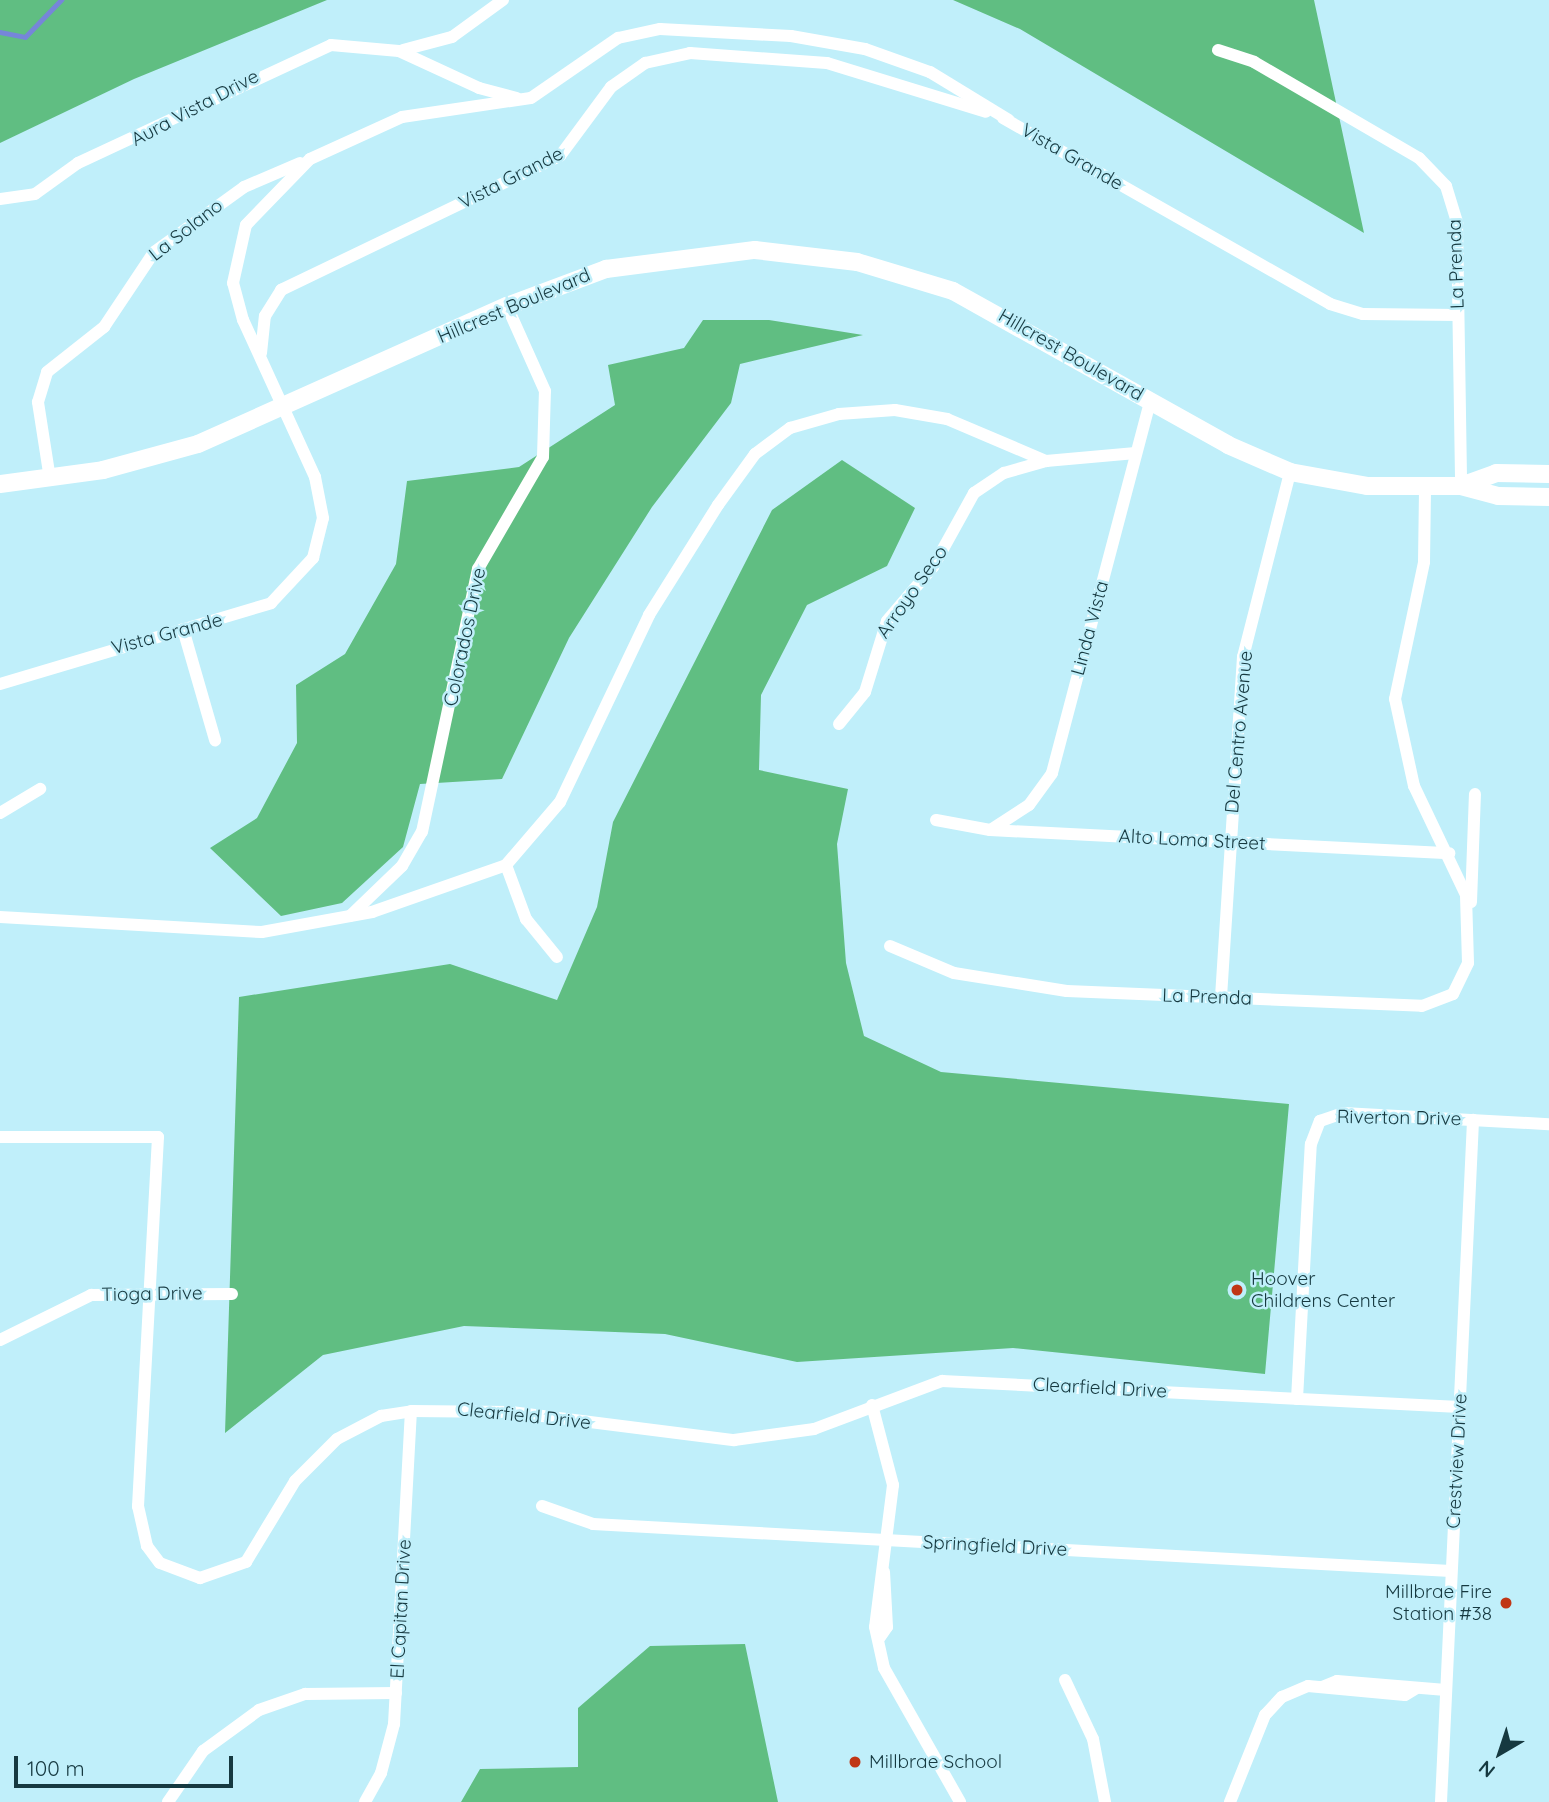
<!DOCTYPE html>
<style>
body{margin:0}
#map{position:relative;width:1549px;height:1802px;overflow:hidden;background:#c0effa;font-family:Quicksand,sans-serif}
div>[style]{position:absolute}
.forest>*{inset:0;background:#60be82}
.stream>*{height:4.5px;margin:-2.25px;padding:0 2.25px;transform-origin:2.25px;border-radius:2.25px;background:#7686d9}
.street>*{height:12px;margin:-6px;padding:0 6px;transform-origin:6px;border-radius:6px;background:#fff}
.secondary>*{height:18px;margin:-9px;padding:0 9px;transform-origin:9px;border-radius:9px;background:#fff}
.dots>*{width:19px;height:19px;translate:-50% -50%;box-sizing:border-box;border:4px solid #c0effa;border-radius:50%}
span{translate:-50% -50%;white-space:nowrap;text-align:center;line-height:1.15;-webkit-text-stroke:5px #c0effa;paint-order:stroke}
.street-label{font-size:19px;color:#163940}
.poi-label{font-size:19px;color:#163940}
.left{translate:0 -50%;text-align:left}
.right{translate:-100% -50%;text-align:right}
.north{position:absolute;left:1465px;top:1718px;width:70px;height:70px;-webkit-text-stroke:5px #c0effa;paint-order:stroke;rotate:219deg;font-size:19px;font-weight:700;line-height:28px;text-align:center;color:#163940}
.north::after{content:'';display:block;margin:auto;width:24px;height:32px;background:#163940;clip-path:polygon(50% 0,100% 100%,50% 72%,0 100%)}
.scale{position:absolute;left:14px;top:1756px;width:219px;height:32px;box-sizing:border-box;border:4px solid #163940;border-top:0;padding-left:9px;font-size:21px;line-height:24px;white-space:nowrap;color:#163940;-webkit-text-stroke:5px #c0effa;paint-order:stroke}
</style>
<div id="map">
<div class="forest">
<i style="clip-path:polygon(0 0,327px 0,134px 79px,0 143px)"></i>
<i style="clip-path:polygon(953px 0,1314px 0,1364px 233px,1020px 29px)"></i>
<i style="clip-path:polygon(703px 320px,769px 320px,863px 335px,740px 364px,731px 403px,652px 507px,569px 638px,502px 779px,420px 784px,403px 847px,342px 903px,281px 916px,210px 848px,257px 818px,297px 743px,296px 685px,345px 654px,396px 564px,407px 481px,519px 467px,615px 405px,608px 365px,684px 348px)"></i>
<i style="clip-path:polygon(842px 460px,915px 508px,887px 566px,807px 605px,761px 695px,759px 770px,848px 789px,837px 844px,846px 963px,864px 1036px,941px 1072px,1289px 1104px,1265px 1374px,1013px 1348px,797px 1362px,665px 1334px,464px 1326px,323px 1355px,225px 1433px,239px 997px,450px 964px,557px 1000px,597px 907px,613px 822px,772px 510px)"></i>
<i style="clip-path:polygon(745px 1644px,778px 1802px,461px 1802px,480px 1769px,578px 1767px,578px 1708px,650px 1646px)"></i>
</div>
<div class="stream">
<i style="left:0;top:32px;width:25px;rotate:11deg"></i>
<i style="left:25px;top:37px;width:52px;rotate:-45.8deg"></i>
</div>
<div class="street">
<i style="left:403px;top:50px;width:51px;rotate:-14.9deg"></i>
<i style="left:452px;top:37px;width:63px;rotate:-36deg"></i>
<i style="left:1218px;top:50px;width:38px;rotate:18deg"></i>
<i style="left:1254px;top:62px;width:191px;rotate:30.2deg"></i>
<i style="left:1419px;top:158px;width:39px;rotate:46deg"></i>
<i style="left:1446px;top:186px;width:39px;rotate:73deg"></i>
<i style="left:1457px;top:223px;width:263px;rotate:89.1deg"></i>
<i style="left:1003px;top:118px;width:376px;rotate:29.6deg"></i>
<i style="left:1330px;top:304px;width:34px;rotate:17deg"></i>
<i style="left:1363px;top:314px;width:95px;rotate:0.6deg"></i>
<i style="left:0;top:199px;width:35px;rotate:-8deg"></i>
<i style="left:35px;top:194px;width:53px;rotate:-35.8deg"></i>
<i style="left:78px;top:163px;width:279px;rotate:-25deg"></i>
<i style="left:331px;top:45px;width:68px;rotate:5deg"></i>
<i style="left:399px;top:51px;width:88px;rotate:24.8deg"></i>
<i style="left:479px;top:88px;width:39px;rotate:15deg"></i>
<i style="left:261px;top:353px;width:37px;rotate:-84deg"></i>
<i style="left:265px;top:316px;width:31px;rotate:-58deg"></i>
<i style="left:281px;top:290px;width:310px;rotate:-25.7deg"></i>
<i style="left:560px;top:156px;width:86px;rotate:-53.5deg"></i>
<i style="left:611px;top:87px;width:42px;rotate:-35.2deg"></i>
<i style="left:645px;top:63px;width:46px;rotate:-12.5deg"></i>
<i style="left:690px;top:53px;width:137px;rotate:4.2deg"></i>
<i style="left:827px;top:63px;width:166px;rotate:17.1deg"></i>
<i style="left:50px;top:479px;width:78px;rotate:-98.9deg"></i>
<i style="left:38px;top:402px;width:31px;rotate:-73deg"></i>
<i style="left:47px;top:372px;width:73px;rotate:-38.3deg"></i>
<i style="left:104px;top:327px;width:90px;rotate:-56.3deg"></i>
<i style="left:154px;top:252px;width:111px;rotate:-35.8deg"></i>
<i style="left:244px;top:187px;width:61px;rotate:-23.2deg"></i>
<i style="left:183px;top:629px;width:116px;rotate:73.9deg"></i>
<i style="left:0;top:684px;width:283px;rotate:-16.6deg"></i>
<i style="left:271px;top:603px;width:62px;rotate:-47deg"></i>
<i style="left:313px;top:558px;width:41px;rotate:-76deg"></i>
<i style="left:323px;top:518px;width:42px;rotate:-101deg"></i>
<i style="left:315px;top:477px;width:173px;rotate:-114.6deg"></i>
<i style="left:243px;top:320px;width:38px;rotate:-105deg"></i>
<i style="left:233px;top:283px;width:59px;rotate:-77.4deg"></i>
<i style="left:246px;top:225px;width:92px;rotate:-45.9deg"></i>
<i style="left:310px;top:159px;width:101px;rotate:-24.5deg"></i>
<i style="left:402px;top:117px;width:130px;rotate:-8.4deg"></i>
<i style="left:531px;top:98px;width:106px;rotate:-34.6deg"></i>
<i style="left:618px;top:38px;width:43px;rotate:-12.1deg"></i>
<i style="left:660px;top:29px;width:131px;rotate:3.1deg"></i>
<i style="left:791px;top:36px;width:75px;rotate:10deg"></i>
<i style="left:865px;top:49px;width:69px;rotate:19.5deg"></i>
<i style="left:930px;top:72px;width:92px;rotate:31.3deg"></i>
<i style="left:839px;top:724px;width:41px;rotate:-50.9deg"></i>
<i style="left:865px;top:692px;width:74px;rotate:-72.8deg"></i>
<i style="left:887px;top:621px;width:71px;rotate:-49.6deg"></i>
<i style="left:933px;top:567px;width:85px;rotate:-61deg"></i>
<i style="left:974px;top:493px;width:36px;rotate:-34deg"></i>
<i style="left:1004px;top:473px;width:41px;rotate:-15.8deg"></i>
<i style="left:0;top:813px;width:47px;rotate:-31deg"></i>
<i style="left:936px;top:820px;width:55px;rotate:10.5deg"></i>
<i style="left:990px;top:830px;width:460px;rotate:2.9deg"></i>
<i style="left:992px;top:829px;width:44px;rotate:-33deg"></i>
<i style="left:1029px;top:805px;width:39px;rotate:-54deg"></i>
<i style="left:1052px;top:773px;width:385px;rotate:-75.2deg"></i>
<i style="left:506px;top:865px;width:58px;rotate:69.7deg"></i>
<i style="left:526px;top:919px;width:49px;rotate:50.8deg"></i>
<i style="left:1471px;top:902px;width:108px;rotate:-87.9deg"></i>
<i style="left:350px;top:916px;width:72px;rotate:-43.9deg"></i>
<i style="left:402px;top:866px;width:39px;rotate:-60deg"></i>
<i style="left:422px;top:832px;width:269px;rotate:-78deg"></i>
<i style="left:478px;top:569px;width:129px;rotate:-59.9deg"></i>
<i style="left:543px;top:457px;width:66px;rotate:-88.3deg"></i>
<i style="left:545px;top:391px;width:93px;rotate:-114.1deg"></i>
<i style="left:0;top:917px;width:262px;rotate:3.3deg"></i>
<i style="left:262px;top:932px;width:112px;rotate:-10.3deg"></i>
<i style="left:372px;top:912px;width:142px;rotate:-19.3deg"></i>
<i style="left:506px;top:865px;width:83px;rotate:-49.4deg"></i>
<i style="left:560px;top:802px;width:207px;rotate:-64.5deg"></i>
<i style="left:649px;top:615px;width:130px;rotate:-57.9deg"></i>
<i style="left:718px;top:505px;width:63px;rotate:-54deg"></i>
<i style="left:755px;top:454px;width:44px;rotate:-36.6deg"></i>
<i style="left:790px;top:428px;width:51px;rotate:-15.9deg"></i>
<i style="left:839px;top:414px;width:56px;rotate:-4.1deg"></i>
<i style="left:895px;top:410px;width:53px;rotate:9.8deg"></i>
<i style="left:947px;top:419px;width:108px;rotate:23deg"></i>
<i style="left:1046px;top:461px;width:90px;rotate:-5.1deg"></i>
<i style="left:890px;top:946px;width:69px;rotate:22.9deg"></i>
<i style="left:954px;top:973px;width:114px;rotate:9.1deg"></i>
<i style="left:1067px;top:991px;width:355px;rotate:2.4deg"></i>
<i style="left:1422px;top:1006px;width:33px;rotate:-21deg"></i>
<i style="left:1453px;top:994px;width:34px;rotate:-64deg"></i>
<i style="left:1468px;top:963px;width:68px;rotate:-91.7deg"></i>
<i style="left:1466px;top:895px;width:121px;rotate:-115.5deg"></i>
<i style="left:1414px;top:786px;width:89px;rotate:-102.3deg"></i>
<i style="left:1395px;top:699px;width:140px;rotate:-78deg"></i>
<i style="left:1424px;top:562px;width:76px;rotate:-89.2deg"></i>
<i style="left:1221px;top:997px;width:341px;rotate:-86.3deg"></i>
<i style="left:1243px;top:657px;width:191px;rotate:-75.7deg"></i>
<i style="left:0;top:1137px;width:158px"></i>
<i style="left:158px;top:1137px;width:370px;rotate:93.1deg"></i>
<i style="left:138px;top:1506px;width:41px;rotate:77.3deg"></i>
<i style="left:147px;top:1546px;width:21px;rotate:53deg"></i>
<i style="left:160px;top:1563px;width:43px;rotate:20.6deg"></i>
<i style="left:200px;top:1578px;width:49px;rotate:-19.2deg"></i>
<i style="left:246px;top:1562px;width:95px;rotate:-58.8deg"></i>
<i style="left:295px;top:1481px;width:59px;rotate:-45deg"></i>
<i style="left:337px;top:1439px;width:50px;rotate:-27.6deg"></i>
<i style="left:381px;top:1416px;width:30px;rotate:-9deg"></i>
<i style="left:411px;top:1411px;width:100px;rotate:0.6deg"></i>
<i style="left:511px;top:1412px;width:225px;rotate:7.2deg"></i>
<i style="left:734px;top:1440px;width:81px;rotate:-7.8deg"></i>
<i style="left:814px;top:1429px;width:137px;rotate:-20.6deg"></i>
<i style="left:942px;top:1381px;width:518px;rotate:2.88deg"></i>
<i style="left:0;top:1340px;width:102px;rotate:-26.3deg"></i>
<i style="left:91px;top:1295px;width:141px;rotate:-0.4deg"></i>
<i style="left:1297px;top:1399px;width:255px;rotate:-86.9deg"></i>
<i style="left:1311px;top:1144px;width:25px;rotate:-69deg"></i>
<i style="left:1320px;top:1121px;width:24px;rotate:-19deg"></i>
<i style="left:1343px;top:1113px;width:206px;rotate:3.1deg"></i>
<i style="left:872px;top:1405px;width:83px;rotate:75.3deg"></i>
<i style="left:893px;top:1485px;width:143px;rotate:97.2deg"></i>
<i style="left:875px;top:1627px;width:42px;rotate:77.6deg"></i>
<i style="left:884px;top:1668px;width:154px;rotate:60.4deg"></i>
<i style="left:542px;top:1506px;width:54px;rotate:19.4deg"></i>
<i style="left:593px;top:1524px;width:859px;rotate:3.14deg"></i>
<i style="left:880px;top:1637px;width:12px;rotate:-55deg"></i>
<i style="left:887px;top:1627px;width:55px;rotate:-93.1deg"></i>
<i style="left:1065px;top:1680px;width:65px;rotate:64.6deg"></i>
<i style="left:1093px;top:1739px;width:64px;rotate:79.2deg"></i>
<i style="left:1322px;top:1687px;width:16px;rotate:-22deg"></i>
<i style="left:1337px;top:1681px;width:109px;rotate:4.7deg"></i>
<i style="left:168px;top:1802px;width:62px;rotate:-55.5deg"></i>
<i style="left:203px;top:1751px;width:69px;rotate:-36.2deg"></i>
<i style="left:259px;top:1710px;width:49px;rotate:-19.2deg"></i>
<i style="left:305px;top:1694px;width:91px;rotate:-0.6deg"></i>
<i style="left:365px;top:1802px;width:33px;rotate:-61deg"></i>
<i style="left:381px;top:1773px;width:51px;rotate:-75.1deg"></i>
<i style="left:394px;top:1724px;width:313px;rotate:-86.9deg"></i>
<i style="left:1230px;top:1802px;width:94px;rotate:-68.1deg"></i>
<i style="left:1265px;top:1715px;width:25px;rotate:-47deg"></i>
<i style="left:1282px;top:1697px;width:28px;rotate:-23deg"></i>
<i style="left:1308px;top:1686px;width:97px;rotate:5.3deg"></i>
<i style="left:1405px;top:1695px;width:12px;rotate:-31deg"></i>
<i style="left:1441px;top:1802px;width:683px;rotate:-87.31deg"></i>
</div>
<div class="secondary">
<i style="left:0;top:484px;width:104px;rotate:-7.7deg"></i>
<i style="left:103px;top:470px;width:98px;rotate:-15.3deg"></i>
<i style="left:198px;top:444px;width:338px;rotate:-24.1deg"></i>
<i style="left:507px;top:306px;width:106px;rotate:-20.5deg"></i>
<i style="left:606px;top:269px;width:150px;rotate:-7.3deg"></i>
<i style="left:755px;top:250px;width:103px;rotate:6.7deg"></i>
<i style="left:857px;top:262px;width:100px;rotate:16.8deg"></i>
<i style="left:953px;top:291px;width:315px;rotate:29.2deg"></i>
<i style="left:1228px;top:445px;width:68px;rotate:23.5deg"></i>
<i style="left:1290px;top:472px;width:78px;rotate:10.3deg"></i>
<i style="left:1367px;top:486px;width:94px"></i>
<i style="left:1461px;top:486px;width:38px;rotate:15deg"></i>
<i style="left:1498px;top:496px;width:51px;rotate:1.1deg"></i>
<i style="left:1461px;top:486px;width:37px;rotate:-20deg"></i>
<i style="left:1496px;top:473px;width:53px;rotate:1.1deg"></i>
</div>
<div class="dots">
<i style="left:1237px;top:1290px;background:#c03615"></i>
<i style="left:1506px;top:1603px;background:#c03615"></i>
<i style="left:855px;top:1762px;background:#c03615"></i>
</div>
<div class="street-label">
<span style="left:195px;top:108px;rotate:-28deg">Aura Vista Drive</span>
<span style="left:1072px;top:157px;rotate:30deg">Vista Grande</span>
<span style="left:511px;top:178px;rotate:-27deg">Vista Grande</span>
<span style="left:186px;top:230px;rotate:-38deg">La Solano</span>
<span style="left:1456px;top:264px;rotate:-92deg">La Prenda</span>
<span style="left:514px;top:306px;rotate:-23deg">Hillcrest Boulevard</span>
<span style="left:1071px;top:355px;rotate:30deg">Hillcrest Boulevard</span>
<span style="left:912px;top:592px;rotate:-55deg">Arroyo Seco</span>
<span style="left:1090px;top:628px;rotate:-75deg">Linda Vista</span>
<span style="left:167px;top:634px;rotate:-15deg">Vista Grande</span>
<span style="left:465px;top:637px;rotate:-78deg">Colorados Drive</span>
<span style="left:1239px;top:732px;rotate:-85deg">Del Centro Avenue</span>
<span style="left:1192px;top:840px;rotate:3deg">Alto Loma Street</span>
<span style="left:1207px;top:997px;rotate:2deg">La Prenda</span>
<span style="left:1399px;top:1118px;rotate:1deg">Riverton Drive</span>
<span style="left:152px;top:1294px;rotate:-1deg">Tioga Drive</span>
<span style="left:1100px;top:1388px;rotate:3deg">Clearfield Drive</span>
<span style="left:524px;top:1416px;rotate:6deg">Clearfield Drive</span>
<span style="left:1457px;top:1461px;rotate:-87deg">Crestview Drive</span>
<span style="left:995px;top:1546px;rotate:3deg">Springfield Drive</span>
<span style="left:401px;top:1609px;rotate:-87deg">El Capitan Drive</span>
</div>
<div class="poi-label">
<span class="left" style="left:1251px;top:1290px">Hoover<br>Childrens Center</span>
<span class="right" style="left:1492px;top:1603px">Millbrae Fire<br>Station #38</span>
<span class="left" style="left:869px;top:1762px">Millbrae School</span>
</div>
<div class="north">N</div>
<div class="scale">100 m</div>
</div>
